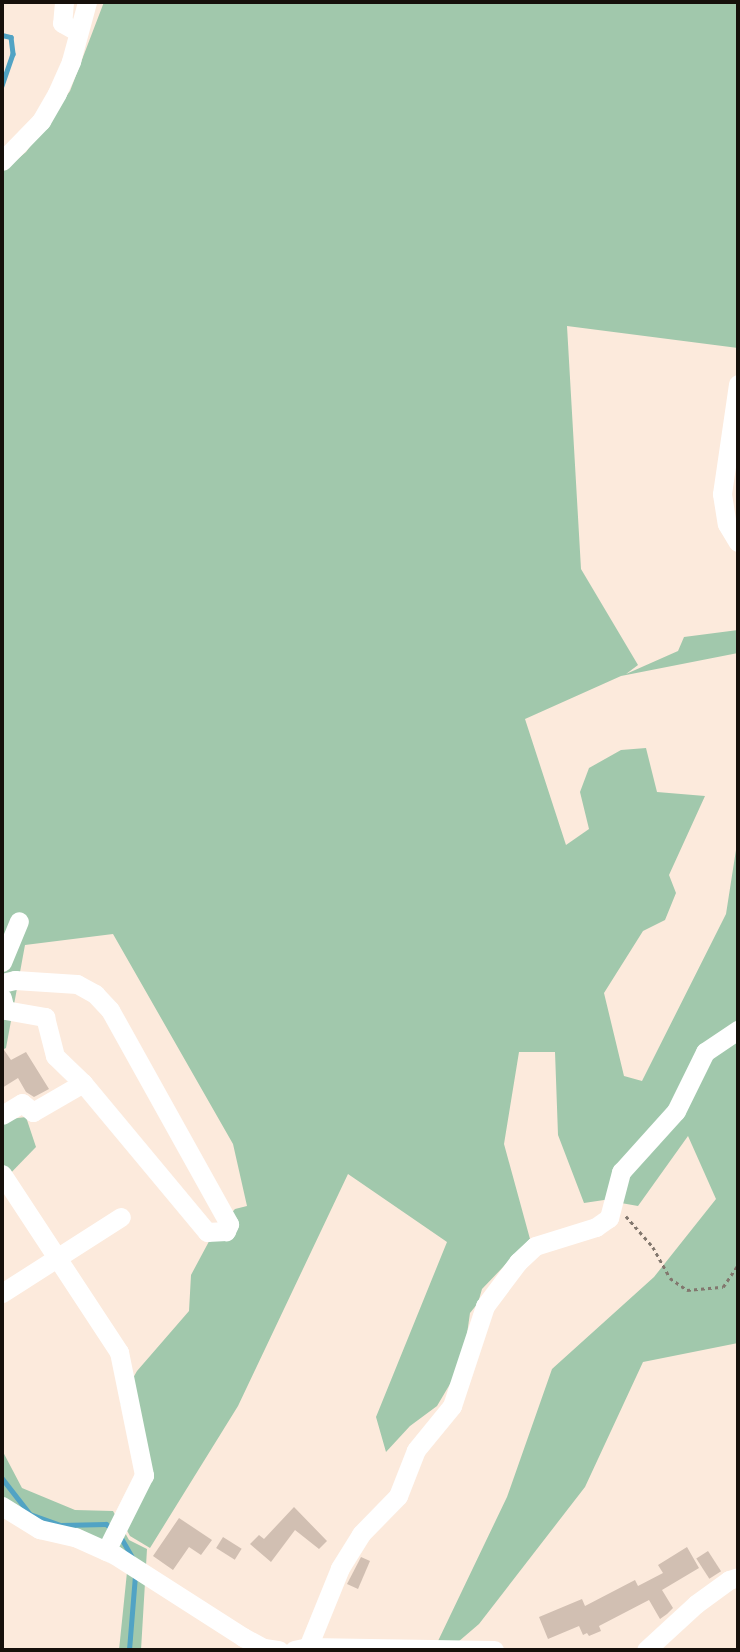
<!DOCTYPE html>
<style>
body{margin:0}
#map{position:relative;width:740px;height:1652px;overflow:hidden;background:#fceadc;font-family:Helvetica,sans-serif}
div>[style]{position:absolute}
.green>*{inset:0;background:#a1c8ac}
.stream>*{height:4.5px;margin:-2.25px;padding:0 2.25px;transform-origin:2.25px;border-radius:2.25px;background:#51a3c4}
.building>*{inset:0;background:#d1bfb2;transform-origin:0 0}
.path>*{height:2.5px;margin-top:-1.25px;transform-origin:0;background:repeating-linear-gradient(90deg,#82776e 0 3.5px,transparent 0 7px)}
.minor>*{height:19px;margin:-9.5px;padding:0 9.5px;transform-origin:9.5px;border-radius:9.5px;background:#fff}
span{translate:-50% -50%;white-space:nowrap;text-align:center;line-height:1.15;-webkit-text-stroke:5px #fceadc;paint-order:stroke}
.frame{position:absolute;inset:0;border:4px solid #16100b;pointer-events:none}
</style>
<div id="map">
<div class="green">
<i style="clip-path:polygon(104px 2px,738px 2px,738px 348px,567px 326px,581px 569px,638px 665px,626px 674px,678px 651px,684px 637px,738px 630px,738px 653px,621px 676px,525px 719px,566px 845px,589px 829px,580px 792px,589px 768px,621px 750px,646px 748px,657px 792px,705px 796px,669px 875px,676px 893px,665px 920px,643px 931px,604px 993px,624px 1076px,642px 1081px,726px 914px,738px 837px,738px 1343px,643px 1362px,585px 1487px,479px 1624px,458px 1642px,438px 1641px,507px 1497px,552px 1369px,654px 1277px,716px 1199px,688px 1136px,638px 1206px,604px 1200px,584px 1203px,558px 1135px,555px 1052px,519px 1052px,504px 1144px,530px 1239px,482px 1289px,478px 1303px,470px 1313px,463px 1362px,437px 1406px,410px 1426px,386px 1452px,376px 1417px,447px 1242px,348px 1174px,238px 1406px,150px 1548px,130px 1536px,119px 1516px,139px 1475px,120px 1401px,137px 1371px,189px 1311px,191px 1275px,214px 1232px,235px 1209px,247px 1206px,233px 1144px,113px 934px,25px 945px,6px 1048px,2px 1050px,2px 172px,26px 152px,70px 91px)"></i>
<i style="clip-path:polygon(26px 1117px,36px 1147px,2px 1182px,2px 1120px)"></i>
<i style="clip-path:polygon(2px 1450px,22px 1488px,75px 1510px,113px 1511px,129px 1540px,147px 1549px,141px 1650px,119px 1650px,127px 1572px,38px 1525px,2px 1499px)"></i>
</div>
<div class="stream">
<i style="left:2px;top:35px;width:9px;rotate:13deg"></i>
<i style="left:11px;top:37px;width:17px;rotate:83deg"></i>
<i style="left:13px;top:54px;width:34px;rotate:109deg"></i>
<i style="left:2px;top:1478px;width:46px;rotate:52.1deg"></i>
<i style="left:30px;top:1514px;width:33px;rotate:20deg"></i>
<i style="left:61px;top:1525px;width:45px;rotate:-1.3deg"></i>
<i style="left:106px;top:1524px;width:9px;rotate:36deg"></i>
<i style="left:119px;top:1534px;width:30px;rotate:60deg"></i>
<i style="left:129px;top:1650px;width:75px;rotate:-85.4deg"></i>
</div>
<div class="building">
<i style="clip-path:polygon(2px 1047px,11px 1060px,26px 1052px,49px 1089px,34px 1097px,26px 1092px,18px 1078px,2px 1088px)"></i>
<i style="clip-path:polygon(294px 1507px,327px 1541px,319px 1549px,295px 1530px,271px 1562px,250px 1544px,259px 1535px,264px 1539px)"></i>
<i style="clip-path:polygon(179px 1518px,212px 1540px,201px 1555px,189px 1547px,173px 1570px,153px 1556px)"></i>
<i style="left:223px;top:1537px;width:22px;height:13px;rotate:32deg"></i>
<i style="clip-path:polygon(687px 1547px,699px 1568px,662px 1590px,673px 1608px,667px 1614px,660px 1619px,649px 1600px,599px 1626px,601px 1631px,589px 1636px,587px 1633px,583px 1635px,579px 1626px,548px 1639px,539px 1617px,582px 1599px,585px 1606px,635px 1580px,638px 1586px,663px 1573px,658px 1565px)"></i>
<i style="left:708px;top:1551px;width:24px;height:14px;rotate:57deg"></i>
<i style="clip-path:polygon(361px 1557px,370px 1561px,358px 1589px,347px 1584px)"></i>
</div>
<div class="path">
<i style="left:626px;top:1216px;width:41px;rotate:48.9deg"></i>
<i style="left:653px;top:1247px;width:35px;rotate:61deg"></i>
<i style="left:670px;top:1278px;width:21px;rotate:35deg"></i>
<i style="left:687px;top:1290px;width:36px;rotate:-5deg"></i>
<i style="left:723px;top:1287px;width:27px;rotate:-56deg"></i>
</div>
<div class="minor">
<i style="left:64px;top:2px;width:21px;rotate:95deg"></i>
<i style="left:62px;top:23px;width:18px;rotate:29deg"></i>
<i style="left:2px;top:161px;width:56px;rotate:-45.7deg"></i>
<i style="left:41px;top:121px;width:32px;rotate:-60deg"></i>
<i style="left:57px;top:93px;width:35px;rotate:-66deg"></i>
<i style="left:71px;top:61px;width:61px;rotate:-74.8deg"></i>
<i style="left:738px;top:384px;width:111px;rotate:98.3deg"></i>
<i style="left:722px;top:494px;width:30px;rotate:81deg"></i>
<i style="left:727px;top:524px;width:21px;rotate:59deg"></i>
<i style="left:2px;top:962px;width:44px;rotate:-67.5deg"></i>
<i style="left:2px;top:983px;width:13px;rotate:-13deg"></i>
<i style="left:15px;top:980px;width:62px;rotate:3.7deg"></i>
<i style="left:77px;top:984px;width:21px;rotate:29deg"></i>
<i style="left:95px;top:994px;width:22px;rotate:47deg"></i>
<i style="left:110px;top:1010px;width:245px;rotate:60.9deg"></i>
<i style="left:229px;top:1224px;width:8px;rotate:113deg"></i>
<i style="left:226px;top:1231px;width:19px;rotate:177deg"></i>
<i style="left:207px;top:1232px;width:194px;rotate:-129.8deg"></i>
<i style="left:2px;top:998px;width:12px;rotate:76deg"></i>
<i style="left:5px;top:1010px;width:41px;rotate:9.9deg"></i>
<i style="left:45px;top:1017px;width:40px;rotate:75.6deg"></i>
<i style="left:55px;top:1056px;width:39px;rotate:44deg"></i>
<i style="left:83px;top:1083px;width:58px;rotate:149.9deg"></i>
<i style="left:33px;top:1112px;width:14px;rotate:-141deg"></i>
<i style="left:22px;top:1103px;width:23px;rotate:149deg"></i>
<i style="left:2px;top:1174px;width:213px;rotate:56.7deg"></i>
<i style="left:119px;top:1352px;width:126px;rotate:78.5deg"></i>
<i style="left:144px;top:1475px;width:85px;rotate:116.6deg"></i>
<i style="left:2px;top:1293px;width:141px;rotate:-32.6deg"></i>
<i style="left:2px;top:1506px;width:44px;rotate:31.9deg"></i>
<i style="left:39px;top:1529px;width:37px;rotate:13deg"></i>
<i style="left:75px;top:1537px;width:44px;rotate:24.2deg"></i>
<i style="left:115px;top:1555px;width:152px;rotate:32.6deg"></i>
<i style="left:243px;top:1637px;width:24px;rotate:28deg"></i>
<i style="left:264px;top:1648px;width:15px;rotate:8deg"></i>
<i style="left:308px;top:1647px;width:85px;rotate:-67.9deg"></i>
<i style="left:340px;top:1568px;width:40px;rotate:-58deg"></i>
<i style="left:361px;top:1534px;width:53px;rotate:-45.8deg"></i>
<i style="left:398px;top:1496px;width:49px;rotate:-68.6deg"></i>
<i style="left:416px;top:1450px;width:57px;rotate:-50.7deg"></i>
<i style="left:452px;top:1406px;width:105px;rotate:-71.7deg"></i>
<i style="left:485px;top:1306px;width:55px;rotate:-53.1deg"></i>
<i style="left:518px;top:1262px;width:23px;rotate:-43deg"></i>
<i style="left:535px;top:1246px;width:64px;rotate:-17.3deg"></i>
<i style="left:596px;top:1227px;width:16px;rotate:-35deg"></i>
<i style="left:609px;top:1218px;width:48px;rotate:-75.4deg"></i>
<i style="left:621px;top:1172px;width:82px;rotate:-48deg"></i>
<i style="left:676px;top:1111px;width:66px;rotate:-63.8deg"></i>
<i style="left:705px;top:1052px;width:40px;rotate:-34deg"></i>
<i style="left:294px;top:1650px;width:14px;rotate:-12deg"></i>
<i style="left:308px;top:1647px;width:186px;rotate:0.9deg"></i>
<i style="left:646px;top:1650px;width:68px;rotate:-42.6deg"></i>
<i style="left:696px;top:1604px;width:41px;rotate:-36deg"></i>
<i style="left:729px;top:1580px;width:9px;rotate:-18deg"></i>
</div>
<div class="frame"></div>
</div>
